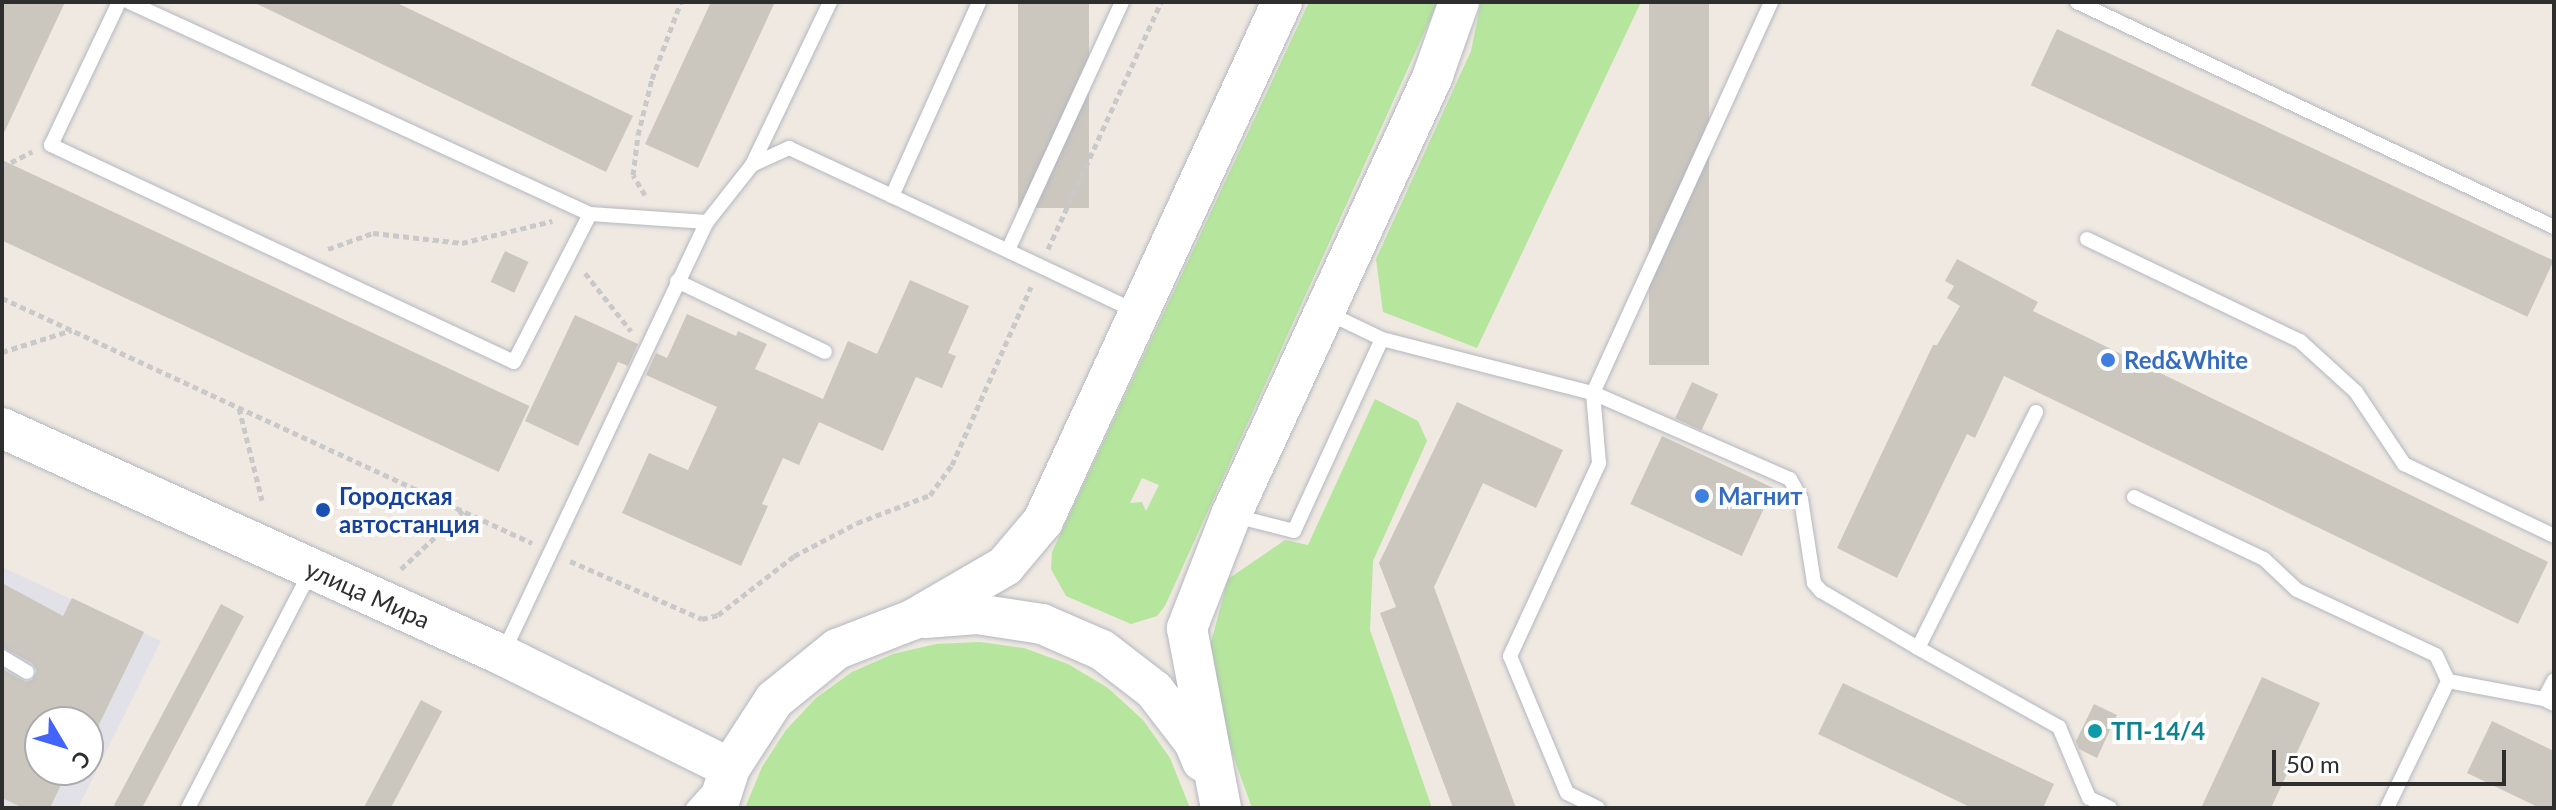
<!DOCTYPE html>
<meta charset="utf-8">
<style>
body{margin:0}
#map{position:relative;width:2556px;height:810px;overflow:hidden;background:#efe9e1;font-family:Lato,sans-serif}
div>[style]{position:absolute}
.industrial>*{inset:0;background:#e3e1e8}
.green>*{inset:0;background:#b6e59e}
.building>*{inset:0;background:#cbc7bf;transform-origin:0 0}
.path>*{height:5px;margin-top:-2.5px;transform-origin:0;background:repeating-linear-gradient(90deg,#c9c9c9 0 6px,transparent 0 10px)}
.roads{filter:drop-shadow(0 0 2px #b4b7c1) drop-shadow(0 0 2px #b4b7c1)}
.service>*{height:14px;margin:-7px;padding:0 7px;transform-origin:7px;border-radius:7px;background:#fff}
.secondary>*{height:40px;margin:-20px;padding:0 20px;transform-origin:20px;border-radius:20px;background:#fff}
.dots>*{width:22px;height:22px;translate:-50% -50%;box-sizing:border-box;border:4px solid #fff;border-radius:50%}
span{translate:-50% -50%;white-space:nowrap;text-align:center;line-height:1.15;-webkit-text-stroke:8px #fff;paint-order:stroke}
.shop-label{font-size:24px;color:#366cbe;font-weight:700}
.left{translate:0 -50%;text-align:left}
.transit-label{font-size:24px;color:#164399;font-weight:700}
.street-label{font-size:24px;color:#2e2e2e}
.culture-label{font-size:24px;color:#0d838f;font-weight:700}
.frame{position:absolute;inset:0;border:4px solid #2e2e2e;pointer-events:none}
.north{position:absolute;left:24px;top:706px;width:80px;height:80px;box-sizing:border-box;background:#fff;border:2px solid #ababab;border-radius:50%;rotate:128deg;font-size:22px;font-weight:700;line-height:32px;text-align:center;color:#2e2e2e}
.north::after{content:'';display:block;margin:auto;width:28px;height:36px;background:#4264fb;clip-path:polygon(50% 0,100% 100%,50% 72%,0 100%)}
.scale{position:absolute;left:2272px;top:750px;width:234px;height:36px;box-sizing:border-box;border:4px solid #2e2e2e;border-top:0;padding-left:10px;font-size:24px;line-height:28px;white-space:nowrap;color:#2e2e2e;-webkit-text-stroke:6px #fff;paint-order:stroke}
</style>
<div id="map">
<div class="industrial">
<i style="clip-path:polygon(evenodd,2px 567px,161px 641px,78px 808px,2px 808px,2px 567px,40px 722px,88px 722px,88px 770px,40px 770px,40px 722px)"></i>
</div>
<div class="green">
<i style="clip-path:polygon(evenodd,1309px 2px,1438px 2px,1165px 606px,1157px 616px,1131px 624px,1066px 596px,1051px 569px,1052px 552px,1309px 2px,1142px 478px,1159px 485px,1146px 511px,1142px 502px,1130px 503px,1142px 478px)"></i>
<i style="clip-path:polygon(1481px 2px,1641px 2px,1477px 348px,1383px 312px,1376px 259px,1471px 51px)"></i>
<i style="clip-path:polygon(1375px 399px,1418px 421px,1427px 441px,1373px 561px,1370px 630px,1432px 808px,1252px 808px,1203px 672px,1228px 579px,1285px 540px,1308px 545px)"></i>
<i style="clip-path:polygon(980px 642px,1024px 648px,1068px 664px,1108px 688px,1143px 720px,1170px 758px,1190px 808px,745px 808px,762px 767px,786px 730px,816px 698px,852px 672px,893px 654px,936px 644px)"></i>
</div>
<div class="building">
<i style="clip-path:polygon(2px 2px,65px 2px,2px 137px)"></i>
<i style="clip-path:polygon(253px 2px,395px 2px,633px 116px,606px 172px)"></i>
<i style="clip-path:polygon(711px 2px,775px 2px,698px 168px,645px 144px)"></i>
<i style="left:1018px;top:2px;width:71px;height:206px"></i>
<i style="left:1649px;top:2px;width:60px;height:363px"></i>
<i style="left:2057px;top:29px;width:548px;height:62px;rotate:25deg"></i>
<i style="left:2px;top:160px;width:582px;height:73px;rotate:25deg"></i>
<i style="left:505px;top:251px;width:26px;height:34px;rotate:25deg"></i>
<i style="clip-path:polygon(1957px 259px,2038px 302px,2033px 311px,2548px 562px,2518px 624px,2004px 376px,1975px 438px,1967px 434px,1897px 578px,1837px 548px,1933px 345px,1937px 345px,1960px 306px,1947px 298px,1954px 286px,1945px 281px)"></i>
<i style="clip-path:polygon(910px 280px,969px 306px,948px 353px,956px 356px,942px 388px,916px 377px,883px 451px,819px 422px,799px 465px,783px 458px,762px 504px,768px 506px,741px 566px,622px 513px,649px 453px,688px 470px,717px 407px,646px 375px,656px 353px,667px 358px,687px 314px,736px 336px,738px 331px,767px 344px,755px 369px,823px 399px,848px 341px,877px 354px)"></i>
<i style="clip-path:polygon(575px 315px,638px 344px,628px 366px,618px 362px,578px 446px,525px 421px)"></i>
<i style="left:1692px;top:382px;width:29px;height:40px;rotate:25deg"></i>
<i style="clip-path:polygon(1457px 402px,1563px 450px,1536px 508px,1483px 483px,1434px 587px,1516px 808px,1453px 808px,1380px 613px,1396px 607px,1379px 563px)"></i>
<i style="left:1662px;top:436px;width:123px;height:75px;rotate:25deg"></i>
<i style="clip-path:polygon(2px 583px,63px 616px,72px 598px,144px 632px,88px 747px,88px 722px,40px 722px,40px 770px,68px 770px,50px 808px,23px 808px,2px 798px,2px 669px,26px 682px,32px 680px,37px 671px,32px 663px,2px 647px)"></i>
<i style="left:221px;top:604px;width:26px;height:228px;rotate:28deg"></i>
<i style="clip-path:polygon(2262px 677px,2320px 703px,2271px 808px,2201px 808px)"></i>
<i style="clip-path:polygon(1843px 683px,2054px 784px,2043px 808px,1972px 808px,1818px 734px)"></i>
<i style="left:421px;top:700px;width:24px;height:121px;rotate:28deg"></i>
<i style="clip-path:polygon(2094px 704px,2117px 715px,2097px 758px,2079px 749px,2076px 741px)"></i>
<i style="clip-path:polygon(2492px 721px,2554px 751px,2554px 808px,2540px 808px,2467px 773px)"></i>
</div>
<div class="path">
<i style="left:2px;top:167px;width:34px;rotate:-27deg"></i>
<i style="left:645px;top:195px;width:23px;rotate:-121deg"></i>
<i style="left:633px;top:175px;width:40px;rotate:-82.9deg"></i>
<i style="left:638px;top:135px;width:58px;rotate:-76deg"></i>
<i style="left:652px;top:79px;width:82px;rotate:-69.4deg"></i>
<i style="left:328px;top:249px;width:48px;rotate:-19.6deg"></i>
<i style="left:373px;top:233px;width:90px;rotate:6.4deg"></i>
<i style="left:462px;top:243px;width:93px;rotate:-13.7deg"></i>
<i style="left:1048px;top:249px;width:272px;rotate:-65.4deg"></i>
<i style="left:585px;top:273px;width:74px;rotate:51.6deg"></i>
<i style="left:2px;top:298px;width:584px;rotate:24.81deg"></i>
<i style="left:2px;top:352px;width:73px;rotate:-17.4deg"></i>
<i style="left:239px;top:408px;width:95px;rotate:76deg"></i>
<i style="left:570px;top:561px;width:144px;rotate:23.7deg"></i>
<i style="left:702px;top:619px;width:16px;rotate:-14deg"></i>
<i style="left:718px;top:615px;width:96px;rotate:-37.8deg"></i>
<i style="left:794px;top:556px;width:71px;rotate:-27.6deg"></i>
<i style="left:857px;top:523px;width:78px;rotate:-21deg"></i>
<i style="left:930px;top:495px;width:37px;rotate:-54deg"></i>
<i style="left:952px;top:465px;width:195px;rotate:-66.1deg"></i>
<i style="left:401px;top:569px;width:85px;rotate:-43.1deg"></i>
</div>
<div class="roads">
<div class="service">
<i style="left:119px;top:2px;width:158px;rotate:115.4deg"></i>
<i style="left:51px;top:145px;width:511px;rotate:25.11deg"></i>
<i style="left:514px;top:362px;width:166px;rotate:-62.8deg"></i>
<i style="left:129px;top:2px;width:507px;rotate:24.7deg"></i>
<i style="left:590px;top:214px;width:117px;rotate:3.9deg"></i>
<i style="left:2077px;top:2px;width:527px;rotate:25.25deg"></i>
<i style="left:752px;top:165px;width:181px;rotate:-64.4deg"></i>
<i style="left:892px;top:196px;width:271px;rotate:25.3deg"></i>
<i style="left:2087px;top:239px;width:236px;rotate:25.6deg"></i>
<i style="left:2300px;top:341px;width:76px;rotate:42.3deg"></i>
<i style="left:2356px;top:392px;width:87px;rotate:56.3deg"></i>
<i style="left:2404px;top:464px;width:166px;rotate:25.6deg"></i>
<i style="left:1008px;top:250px;width:273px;rotate:-65.3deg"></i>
<i style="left:677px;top:281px;width:164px;rotate:25.6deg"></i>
<i style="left:1328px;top:313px;width:60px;rotate:25.7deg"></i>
<i style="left:1382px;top:339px;width:218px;rotate:14.4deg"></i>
<i style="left:1593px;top:393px;width:430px;rotate:-65.5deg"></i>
<i style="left:2134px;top:497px;width:144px;rotate:25.5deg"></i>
<i style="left:2264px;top:559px;width:45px;rotate:43.2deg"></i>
<i style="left:2297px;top:590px;width:153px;rotate:25.1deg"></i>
<i style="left:2436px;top:655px;width:29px;rotate:65deg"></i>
<i style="left:1235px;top:516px;width:61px;rotate:14.3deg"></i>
<i style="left:1294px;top:531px;width:211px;rotate:-65.4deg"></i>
<i style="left:1918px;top:648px;width:162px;rotate:29.3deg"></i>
<i style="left:2059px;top:727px;width:77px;rotate:67.1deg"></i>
<i style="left:2089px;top:798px;width:23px;rotate:25deg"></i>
<i style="left:503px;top:653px;width:477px;rotate:-64.7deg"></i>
<i style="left:707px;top:222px;width:73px;rotate:-51.7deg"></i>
<i style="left:752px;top:165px;width:41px;rotate:-24.7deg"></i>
<i style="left:789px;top:148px;width:114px;rotate:25deg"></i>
<i style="left:892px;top:196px;width:213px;rotate:-65.8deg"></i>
<i style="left:2px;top:657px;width:29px;rotate:31deg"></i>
<i style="left:2544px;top:699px;width:21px;rotate:-62deg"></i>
<i style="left:188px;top:808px;width:265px;rotate:-62.6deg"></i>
<i style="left:693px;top:808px;width:25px;rotate:-48deg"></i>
<i style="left:1598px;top:808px;width:34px;rotate:-154deg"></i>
<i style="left:1567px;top:793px;width:148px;rotate:-112.6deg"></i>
<i style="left:1510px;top:656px;width:213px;rotate:-65.2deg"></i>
<i style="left:1599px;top:463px;width:70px;rotate:-94.9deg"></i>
<i style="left:1593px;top:393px;width:215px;rotate:23.6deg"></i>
<i style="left:1790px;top:479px;width:23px;rotate:61deg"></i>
<i style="left:1801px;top:499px;width:85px;rotate:81.2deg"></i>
<i style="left:1814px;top:583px;width:11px;rotate:49deg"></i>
<i style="left:1821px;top:591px;width:113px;rotate:30.4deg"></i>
<i style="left:1918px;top:648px;width:264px;rotate:-63.4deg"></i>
<i style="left:2387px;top:808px;width:141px;rotate:-64.3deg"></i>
<i style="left:2448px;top:681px;width:98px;rotate:10.6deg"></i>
<i style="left:2544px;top:699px;width:11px;rotate:27deg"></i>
</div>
<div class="secondary">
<i style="left:2px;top:428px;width:549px;rotate:24.42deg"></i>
<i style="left:502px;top:655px;width:254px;rotate:26.4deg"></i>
<i style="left:925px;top:618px;width:52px;rotate:-4.4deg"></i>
<i style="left:977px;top:614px;width:66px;rotate:8.7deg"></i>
<i style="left:1042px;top:624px;width:65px;rotate:23.4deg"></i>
<i style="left:1102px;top:650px;width:66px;rotate:37.6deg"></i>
<i style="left:1154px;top:690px;width:66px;rotate:52.4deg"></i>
<i style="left:1194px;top:742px;width:21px;rotate:67deg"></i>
<i style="left:717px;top:808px;width:42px;rotate:-72deg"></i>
<i style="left:730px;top:768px;width:81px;rotate:-57.1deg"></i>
<i style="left:774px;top:700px;width:81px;rotate:-39deg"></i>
<i style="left:837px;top:649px;width:80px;rotate:-21.1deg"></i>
<i style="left:912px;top:620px;width:108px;rotate:-30.1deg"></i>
<i style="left:1005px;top:566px;width:59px;rotate:-49.8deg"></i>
<i style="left:1043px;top:521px;width:571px;rotate:-65.27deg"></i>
<i style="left:1221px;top:808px;width:183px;rotate:-100.7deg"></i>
<i style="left:1187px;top:628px;width:121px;rotate:-68.7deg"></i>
<i style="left:1231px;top:515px;width:484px;rotate:-65.3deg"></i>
<i style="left:1433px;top:75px;width:77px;rotate:-70.4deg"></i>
</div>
</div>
<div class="dots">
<i style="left:2108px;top:360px;background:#3f7fe0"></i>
<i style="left:1702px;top:496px;background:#3f7fe0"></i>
<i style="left:323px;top:510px;background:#1a4fb4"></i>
<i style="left:2095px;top:731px;background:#0f9aa8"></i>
</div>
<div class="shop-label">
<span class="left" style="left:2124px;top:360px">Red&amp;White</span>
<span class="left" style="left:1718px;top:496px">Магнит</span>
</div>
<div class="transit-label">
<span class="left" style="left:339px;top:510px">Городская<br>автостанция</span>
</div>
<div class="street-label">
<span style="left:368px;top:594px;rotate:24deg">улица Мира</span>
</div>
<div class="culture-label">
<span class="left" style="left:2111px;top:731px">ТП-14/4</span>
</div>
<div class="frame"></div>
<div class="north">С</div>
<div class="scale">50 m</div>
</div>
